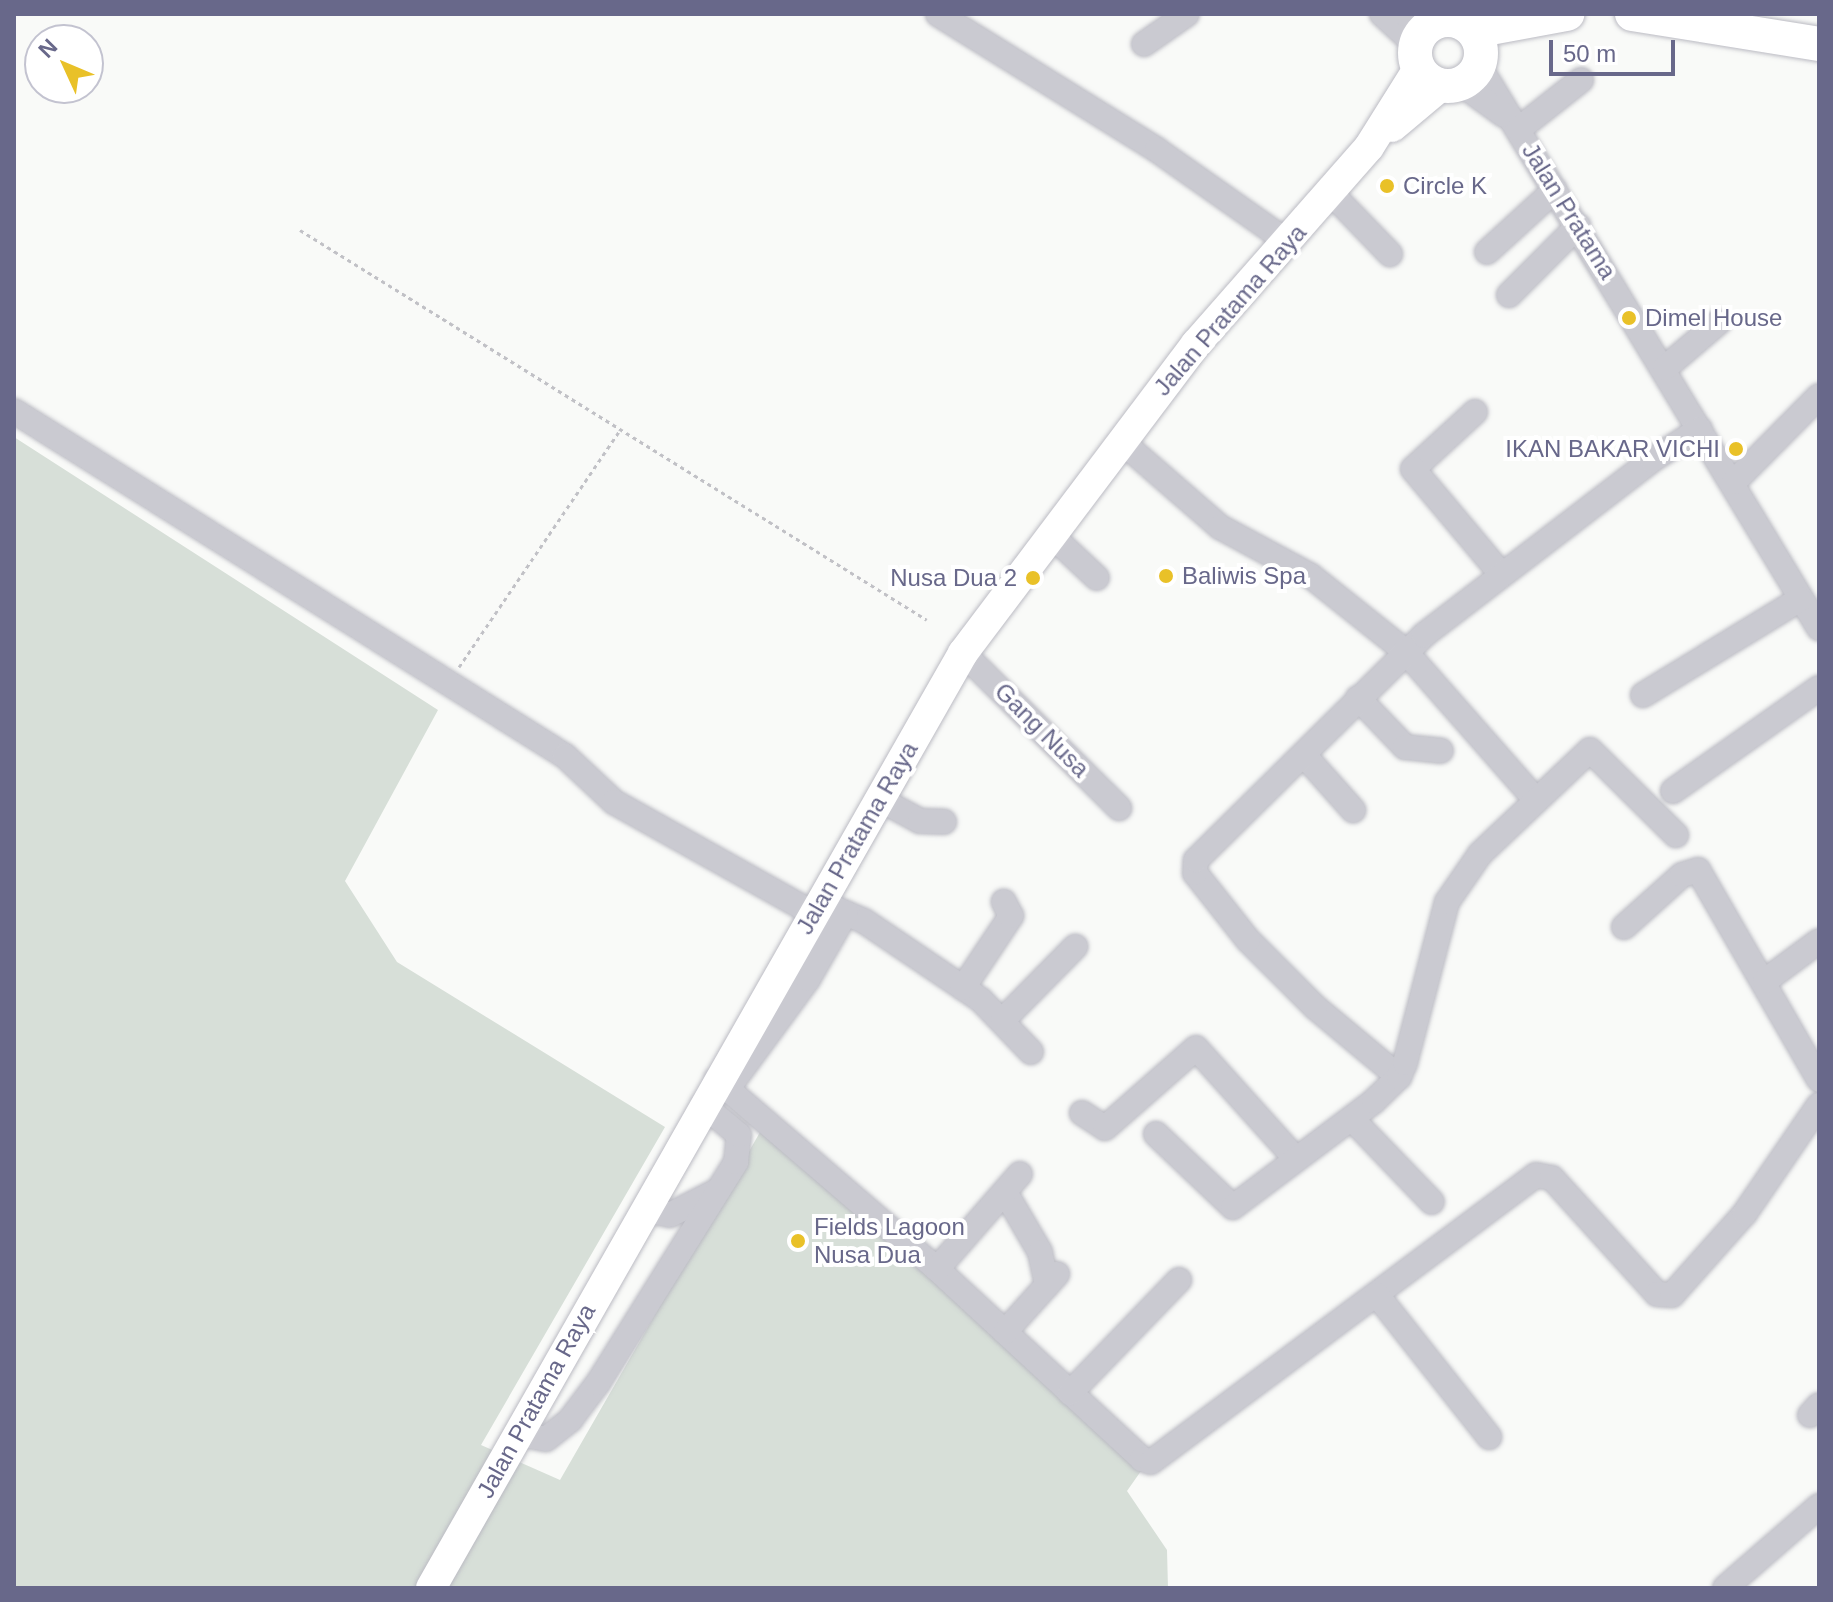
<!DOCTYPE html>
<style>
body{margin:0}
#map{position:relative;width:1833px;height:1602px;overflow:hidden;background:#f9faf8;font-family:Helvetica,sans-serif}
div>[style]{position:absolute}
.green>*{inset:0;background:#d7dfd8}
.path>*{height:3px;margin-top:-1.5px;transform-origin:0;background:repeating-linear-gradient(90deg,#c1c1c6 0 4px,transparent 0 8px)}
.roads{filter:drop-shadow(0 0 2px #bbbbc3) drop-shadow(0 0 2px #bbbbc3)}
.minor>*{height:24px;margin:-12px;padding:0 12px;transform-origin:12px;border-radius:12px;background:#cacad1}
.major>*{height:30px;margin:-15px;padding:0 15px;transform-origin:15px;border-radius:15px;background:#fff}
.highway>*{height:34px;margin:-17px;padding:0 17px;transform-origin:17px;border-radius:17px;background:#fff}
.highway>.ring{margin:-17px;padding:0;box-sizing:content-box;background:none;border:34px solid #fff;border-radius:50%}
.dots>*{width:22px;height:22px;translate:-50% -50%;box-sizing:border-box;border:4px solid #fff;border-radius:50%}
span{translate:-50% -50%;white-space:nowrap;text-align:center;line-height:1.15;-webkit-text-stroke:8px #fff;paint-order:stroke}
.poi-label{font-size:24px;color:#68688a}
.left{translate:0 -50%;text-align:left}
.right{translate:-100% -50%;text-align:right}
.street-label{font-size:24px;color:#68688a}
.frame{position:absolute;inset:0;border:16px solid #68688a;pointer-events:none}
.north{position:absolute;left:24px;top:24px;width:80px;height:80px;box-sizing:border-box;background:#fff;border:2px solid #c3c3d0;border-radius:50%;rotate:314deg;font-size:22px;font-weight:700;line-height:32px;text-align:center;color:#68688a}
.north::after{content:'';display:block;margin:auto;width:28px;height:36px;background:#e9c128;clip-path:polygon(50% 0,100% 100%,50% 72%,0 100%)}
.scale{position:absolute;left:1549px;top:40px;width:126px;height:36px;box-sizing:border-box;border:4px solid #68688a;border-top:0;padding-left:10px;font-size:24px;line-height:28px;white-space:nowrap;color:#68688a;-webkit-text-stroke:6px #fff;paint-order:stroke}
</style>
<div id="map">
<div class="green">
<i style="clip-path:polygon(14px 437px,438px 710px,345px 881px,397px 962px,665px 1127px,481px 1445px,560px 1480px,767px 1120px,1141px 1471px,1127px 1491px,1167px 1550px,1168px 1588px,14px 1588px)"></i>
</div>
<div class="path">
<i style="left:300px;top:230px;width:738px;rotate:31.88deg"></i>
<i style="left:459px;top:667px;width:284px;rotate:-55.8deg"></i>
</div>
<div class="roads">
<div class="minor">
<i style="left:938px;top:14px;width:258px;rotate:31.8deg"></i>
<i style="left:1157px;top:150px;width:160px;rotate:35.1deg"></i>
<i style="left:1382px;top:14px;width:46px;rotate:42.4deg"></i>
<i style="left:1405px;top:14px;width:31px;rotate:15deg"></i>
<i style="left:1144px;top:44px;width:52px;rotate:-34.9deg"></i>
<i style="left:1479px;top:66px;width:657px;rotate:58.83deg"></i>
<i style="left:1461px;top:84px;width:53px;rotate:35.8deg"></i>
<i style="left:1519px;top:129px;width:79px;rotate:-38.3deg"></i>
<i style="left:1331px;top:193px;width:85px;rotate:46deg"></i>
<i style="left:1487px;top:252px;width:92px;rotate:-42.4deg"></i>
<i style="left:1509px;top:295px;width:98px;rotate:-45deg"></i>
<i style="left:1665px;top:368px;width:71px;rotate:-40.4deg"></i>
<i style="left:14px;top:411px;width:650px;rotate:32.05deg"></i>
<i style="left:565px;top:756px;width:67px;rotate:43.2deg"></i>
<i style="left:614px;top:802px;width:228px;rotate:29.2deg"></i>
<i style="left:1475px;top:412px;width:84px;rotate:137.4deg"></i>
<i style="left:1413px;top:469px;width:138px;rotate:50deg"></i>
<i style="left:1121px;top:441px;width:131px;rotate:41deg"></i>
<i style="left:1220px;top:527px;width:103px;rotate:28.3deg"></i>
<i style="left:1311px;top:576px;width:120px;rotate:38.6deg"></i>
<i style="left:1405px;top:651px;width:198px;rotate:48.7deg"></i>
<i style="left:1734px;top:482px;width:121px;rotate:-45.3deg"></i>
<i style="left:1050px;top:534px;width:64px;rotate:43.1deg"></i>
<i style="left:963px;top:653px;width:220px;rotate:44.8deg"></i>
<i style="left:1643px;top:695px;width:184px;rotate:-31.4deg"></i>
<i style="left:1358px;top:698px;width:68px;rotate:46.2deg"></i>
<i style="left:1405px;top:747px;width:36px;rotate:6deg"></i>
<i style="left:1304px;top:755px;width:74px;rotate:48.3deg"></i>
<i style="left:1673px;top:791px;width:179px;rotate:-35.2deg"></i>
<i style="left:881px;top:800px;width:44px;rotate:28.3deg"></i>
<i style="left:920px;top:821px;width:24px;rotate:2deg"></i>
<i style="left:820px;top:902px;width:48px;rotate:23.4deg"></i>
<i style="left:864px;top:921px;width:141px;rotate:34deg"></i>
<i style="left:981px;top:1000px;width:72px;rotate:46.1deg"></i>
<i style="left:1624px;top:927px;width:78px;rotate:-41.9deg"></i>
<i style="left:1682px;top:875px;width:17px;rotate:-17deg"></i>
<i style="left:1698px;top:870px;width:242px;rotate:60deg"></i>
<i style="left:1765px;top:981px;width:67px;rotate:-36.5deg"></i>
<i style="left:963px;top:988px;width:87px;rotate:-56.3deg"></i>
<i style="left:1011px;top:916px;width:16px;rotate:-117deg"></i>
<i style="left:1003px;top:1020px;width:103px;rotate:-45.4deg"></i>
<i style="left:1399px;top:1077px;width:109px;rotate:-140.2deg"></i>
<i style="left:1315px;top:1007px;width:95px;rotate:-135deg"></i>
<i style="left:1248px;top:940px;width:85px;rotate:-128.3deg"></i>
<i style="left:1195px;top:873px;width:13px;rotate:-86deg"></i>
<i style="left:1196px;top:860px;width:320px;rotate:-44.6deg"></i>
<i style="left:1424px;top:635px;width:287px;rotate:-37.5deg"></i>
<i style="left:1652px;top:460px;width:57px;rotate:-32.9deg"></i>
<i style="left:716px;top:1079px;width:291px;rotate:40.7deg"></i>
<i style="left:937px;top:1269px;width:280px;rotate:42.8deg"></i>
<i style="left:1142px;top:1459px;width:9px;rotate:18deg"></i>
<i style="left:1151px;top:1462px;width:480px;rotate:-36.7deg"></i>
<i style="left:1536px;top:1175px;width:16px;rotate:11deg"></i>
<i style="left:1552px;top:1178px;width:156px;rotate:47.8deg"></i>
<i style="left:1657px;top:1294px;width:15px;rotate:4deg"></i>
<i style="left:1672px;top:1295px;width:110px;rotate:-48.3deg"></i>
<i style="left:1745px;top:1213px;width:131px;rotate:-55.6deg"></i>
<i style="left:729px;top:1087px;width:134px;rotate:-53.8deg"></i>
<i style="left:808px;top:979px;width:76px;rotate:-60.1deg"></i>
<i style="left:1082px;top:1113px;width:27px;rotate:33deg"></i>
<i style="left:1105px;top:1128px;width:121px;rotate:-41.3deg"></i>
<i style="left:1196px;top:1048px;width:149px;rotate:48deg"></i>
<i style="left:1352px;top:1119px;width:115px;rotate:46.1deg"></i>
<i style="left:1156px;top:1134px;width:106px;rotate:43.5deg"></i>
<i style="left:1233px;top:1207px;width:176px;rotate:-36.9deg"></i>
<i style="left:1374px;top:1101px;width:35px;rotate:-44deg"></i>
<i style="left:1399px;top:1077px;width:15px;rotate:-67deg"></i>
<i style="left:1405px;top:1063px;width:166px;rotate:-75.4deg"></i>
<i style="left:1447px;top:902px;width:58px;rotate:-55.5deg"></i>
<i style="left:1480px;top:854px;width:151px;rotate:-43.4deg"></i>
<i style="left:1590px;top:750px;width:121px;rotate:44.7deg"></i>
<i style="left:1005px;top:1192px;width:69px;rotate:59.7deg"></i>
<i style="left:1040px;top:1252px;width:34px;rotate:78deg"></i>
<i style="left:643px;top:1210px;width:27px;rotate:10deg"></i>
<i style="left:670px;top:1215px;width:51px;rotate:-27.1deg"></i>
<i style="left:937px;top:1269px;width:126px;rotate:-48.9deg"></i>
<i style="left:1377px;top:1295px;width:181px;rotate:51.7deg"></i>
<i style="left:1005px;top:1332px;width:78px;rotate:-48.1deg"></i>
<i style="left:1070px;top:1393px;width:157px;rotate:-46deg"></i>
<i style="left:1810px;top:1415px;width:13px;rotate:-48deg"></i>
<i style="left:518px;top:1434px;width:28px;rotate:10deg"></i>
<i style="left:546px;top:1439px;width:31px;rotate:-38deg"></i>
<i style="left:570px;top:1420px;width:46px;rotate:-52.9deg"></i>
<i style="left:598px;top:1383px;width:261px;rotate:-58deg"></i>
<i style="left:736px;top:1162px;width:27px;rotate:-84deg"></i>
<i style="left:739px;top:1135px;width:48px;rotate:-140deg"></i>
<i style="left:1725px;top:1588px;width:125px;rotate:-41.1deg"></i>
</div>
<div class="major">
<i style="left:1392px;top:127px;width:64px;rotate:-39.9deg"></i>
<i style="left:431px;top:1588px;width:1076px;rotate:-60.36deg"></i>
<i style="left:963px;top:653px;width:387px;rotate:-53deg"></i>
<i style="left:1196px;top:344px;width:262px;rotate:-48.7deg"></i>
<i style="left:1369px;top:147px;width:92px;rotate:-57.9deg"></i>
</div>
<div class="highway">
<i style="left:1632px;top:14px;width:189px;rotate:9.1deg"></i>
<i class="ring" style="left:1415px;top:20px;width:32px;height:32px"></i>
<i style="left:1474px;top:31px;width:95px;rotate:-10.4deg"></i>
</div>
</div>
<div class="dots">
<i style="left:1387px;top:186px;background:#e9c128"></i>
<i style="left:1629px;top:318px;background:#e9c128"></i>
<i style="left:1736px;top:449px;background:#e9c128"></i>
<i style="left:1166px;top:576px;background:#e9c128"></i>
<i style="left:1033px;top:578px;background:#e9c128"></i>
<i style="left:798px;top:1241px;background:#e9c128"></i>
</div>
<div class="poi-label">
<span class="left" style="left:1403px;top:186px">Circle K</span>
<span class="left" style="left:1645px;top:318px">Dimel House</span>
<span class="right" style="left:1720px;top:449px">IKAN BAKAR VICHI</span>
<span class="left" style="left:1182px;top:576px">Baliwis Spa</span>
<span class="right" style="left:1017px;top:578px">Nusa Dua 2</span>
<span class="left" style="left:814px;top:1241px">Fields Lagoon<br>Nusa Dua</span>
</div>
<div class="street-label">
<span style="left:1569px;top:211px;rotate:58deg">Jalan Pratama</span>
<span style="left:1230px;top:310px;rotate:-49deg">Jalan Pratama Raya</span>
<span style="left:1042px;top:730px;rotate:45deg">Gang Nusa</span>
<span style="left:857px;top:838px;rotate:-60deg">Jalan Pratama Raya</span>
<span style="left:536px;top:1401px;rotate:-61deg">Jalan Pratama Raya</span>
</div>
<div class="frame"></div>
<div class="north">N</div>
<div class="scale">50 m</div>
</div>
